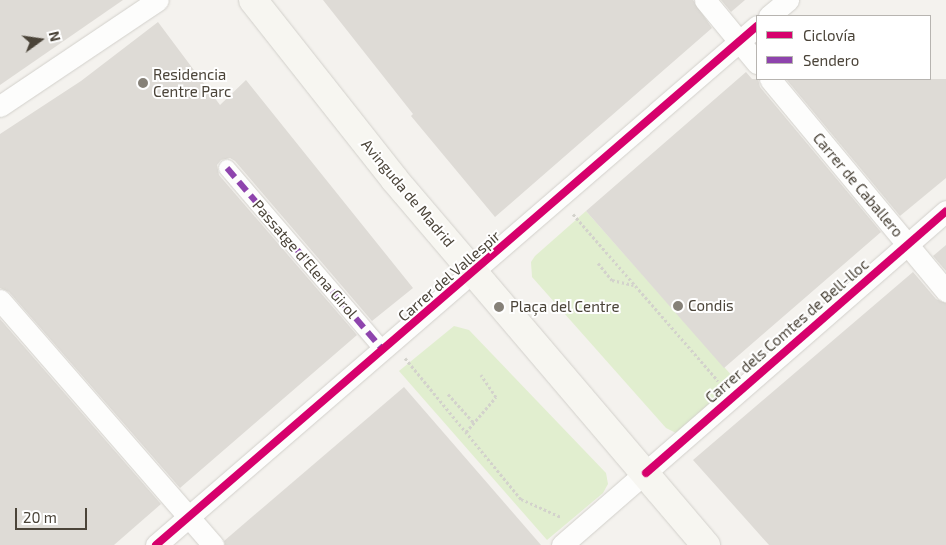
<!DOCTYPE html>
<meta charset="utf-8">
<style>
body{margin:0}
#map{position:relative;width:946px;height:545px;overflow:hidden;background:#f4f2ee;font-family:"Exo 2",sans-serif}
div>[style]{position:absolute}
.green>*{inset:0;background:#e1eecf}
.building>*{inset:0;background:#dedbd6}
.path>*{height:3px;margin-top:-1.5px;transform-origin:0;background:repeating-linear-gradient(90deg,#d3d2cc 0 2.5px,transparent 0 5px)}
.roads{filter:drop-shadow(0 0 1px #d2d0cb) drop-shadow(0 0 1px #d2d0cb)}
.pedestrian>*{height:16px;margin:-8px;padding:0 8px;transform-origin:8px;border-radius:8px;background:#fdfdfc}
.minor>*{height:21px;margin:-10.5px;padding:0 10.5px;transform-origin:10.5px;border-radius:10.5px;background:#fdfdfc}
.secondary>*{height:28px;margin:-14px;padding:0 14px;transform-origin:14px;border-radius:14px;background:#f7f6f1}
.quiet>*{height:6px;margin-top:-3px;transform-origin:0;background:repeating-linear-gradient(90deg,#8e44ad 0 12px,transparent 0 18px)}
.cycleway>*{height:8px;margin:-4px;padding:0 4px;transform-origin:4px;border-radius:4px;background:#d6006c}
.dots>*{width:14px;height:14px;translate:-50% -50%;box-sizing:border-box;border:2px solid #fff;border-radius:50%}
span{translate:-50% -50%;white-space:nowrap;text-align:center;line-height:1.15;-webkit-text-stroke:4px #fff;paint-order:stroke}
.poi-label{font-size:15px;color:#4b4439}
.left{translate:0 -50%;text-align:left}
.street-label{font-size:15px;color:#4b4439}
.legend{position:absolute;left:756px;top:15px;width:175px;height:65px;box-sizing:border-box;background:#fff;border:1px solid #b7b4b0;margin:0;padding:6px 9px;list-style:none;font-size:15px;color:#4b4439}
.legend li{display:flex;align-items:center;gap:10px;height:25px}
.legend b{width:25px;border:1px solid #b7b4b0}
.north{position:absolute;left:15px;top:15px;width:50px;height:50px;-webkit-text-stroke:4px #fff;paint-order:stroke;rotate:76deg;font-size:14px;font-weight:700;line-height:20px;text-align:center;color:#4b4439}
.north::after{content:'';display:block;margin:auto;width:18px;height:22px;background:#4b4439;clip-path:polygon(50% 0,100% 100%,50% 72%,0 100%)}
.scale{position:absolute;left:15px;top:508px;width:72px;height:22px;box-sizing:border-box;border:2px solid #4b4439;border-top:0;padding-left:6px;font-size:15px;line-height:18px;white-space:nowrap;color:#4b4439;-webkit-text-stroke:4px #fff;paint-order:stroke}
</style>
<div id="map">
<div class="green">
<i style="clip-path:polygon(586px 211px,741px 386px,678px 434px,666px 428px,532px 277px,531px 262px,535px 256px)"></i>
<i style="clip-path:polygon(454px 326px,469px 330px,606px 473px,608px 484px,603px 493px,547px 540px,399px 371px)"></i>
</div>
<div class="building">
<i style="clip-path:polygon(0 0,123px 0,0 85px)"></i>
<i style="clip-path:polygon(323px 0,693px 0,712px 28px,495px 217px,411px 116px,413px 114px)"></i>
<i style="clip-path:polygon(721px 0,745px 0,731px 12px)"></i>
<i style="clip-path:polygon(158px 22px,220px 105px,246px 80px,413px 288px,372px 321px,235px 161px,230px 158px,221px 160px,217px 165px,219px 175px,357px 335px,180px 488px,9px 292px,0 288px,0 134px,81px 81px)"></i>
<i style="clip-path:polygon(746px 72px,752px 79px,758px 79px,760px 87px,881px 232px,724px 368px,586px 211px)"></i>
<i style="clip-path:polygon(786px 79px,946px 79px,946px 178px,900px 216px)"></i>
<i style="clip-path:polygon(946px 245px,946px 271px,933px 256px)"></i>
<i style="clip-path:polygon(913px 272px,936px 299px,946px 303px,946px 545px,769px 545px,693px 460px)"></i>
<i style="clip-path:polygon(0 319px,161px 504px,114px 545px,0 545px)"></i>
<i style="clip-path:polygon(404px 387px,541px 545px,225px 545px,224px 541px)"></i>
</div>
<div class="path">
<i style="left:573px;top:214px;width:221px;rotate:49deg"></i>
<i style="left:598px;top:263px;width:22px;rotate:51deg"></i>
<i style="left:612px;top:280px;width:22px;rotate:13deg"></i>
<i style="left:405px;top:358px;width:183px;rotate:50.6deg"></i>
<i style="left:521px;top:499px;width:44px;rotate:24.2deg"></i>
<i style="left:448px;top:394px;width:39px;rotate:48deg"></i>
<i style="left:466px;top:432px;width:46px;rotate:-49.4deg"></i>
<i style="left:496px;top:397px;width:27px;rotate:-124deg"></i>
</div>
<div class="roads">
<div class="pedestrian">
<i style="left:227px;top:168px;width:240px;rotate:49.4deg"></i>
</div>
<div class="minor">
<i style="left:705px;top:0;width:82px;rotate:50.5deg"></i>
<i style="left:769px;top:16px;width:25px;rotate:-40deg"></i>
<i style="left:770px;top:79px;width:276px;rotate:50.3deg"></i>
<i style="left:0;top:106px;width:190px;rotate:-33.9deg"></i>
<i style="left:0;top:300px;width:325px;rotate:49deg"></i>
<i style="left:156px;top:545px;width:794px;rotate:-40.81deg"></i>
<i style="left:562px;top:545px;width:509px;rotate:-41.02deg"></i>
</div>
<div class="secondary">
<i style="left:253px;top:0;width:229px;rotate:51.7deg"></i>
<i style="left:395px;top:180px;width:480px;rotate:49.6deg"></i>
</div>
</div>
<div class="quiet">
<i style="left:227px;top:168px;width:240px;rotate:49.4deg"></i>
</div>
<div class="cycleway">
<i style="left:646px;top:473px;width:398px;rotate:-41.1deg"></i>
<i style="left:156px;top:545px;width:794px;rotate:-40.81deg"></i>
</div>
<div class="dots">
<i style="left:143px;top:83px;background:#868178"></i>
<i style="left:678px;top:306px;background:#868178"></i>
<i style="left:499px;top:307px;background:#868178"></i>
</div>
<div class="poi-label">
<span class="left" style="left:153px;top:83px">Residencia<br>Centre Parc</span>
<span class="left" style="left:688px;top:306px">Condis</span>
<span class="left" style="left:510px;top:307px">Plaça del Centre</span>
</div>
<div class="street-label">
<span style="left:858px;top:185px;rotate:50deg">Carrer de Caballero</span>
<span style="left:408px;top:193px;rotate:50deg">Avinguda de Madrid</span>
<span style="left:305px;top:259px;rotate:49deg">Passatge d'Elena Girol</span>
<span style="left:449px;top:276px;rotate:-41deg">Carrer del Vallespir</span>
<span style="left:787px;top:331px;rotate:-41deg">Carrer dels Comtes de Bell-lloc</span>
</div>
<ul class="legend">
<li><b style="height:6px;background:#d6006c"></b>Ciclovía</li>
<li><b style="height:6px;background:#8e44ad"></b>Sendero</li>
</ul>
<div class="north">N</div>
<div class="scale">20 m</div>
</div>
